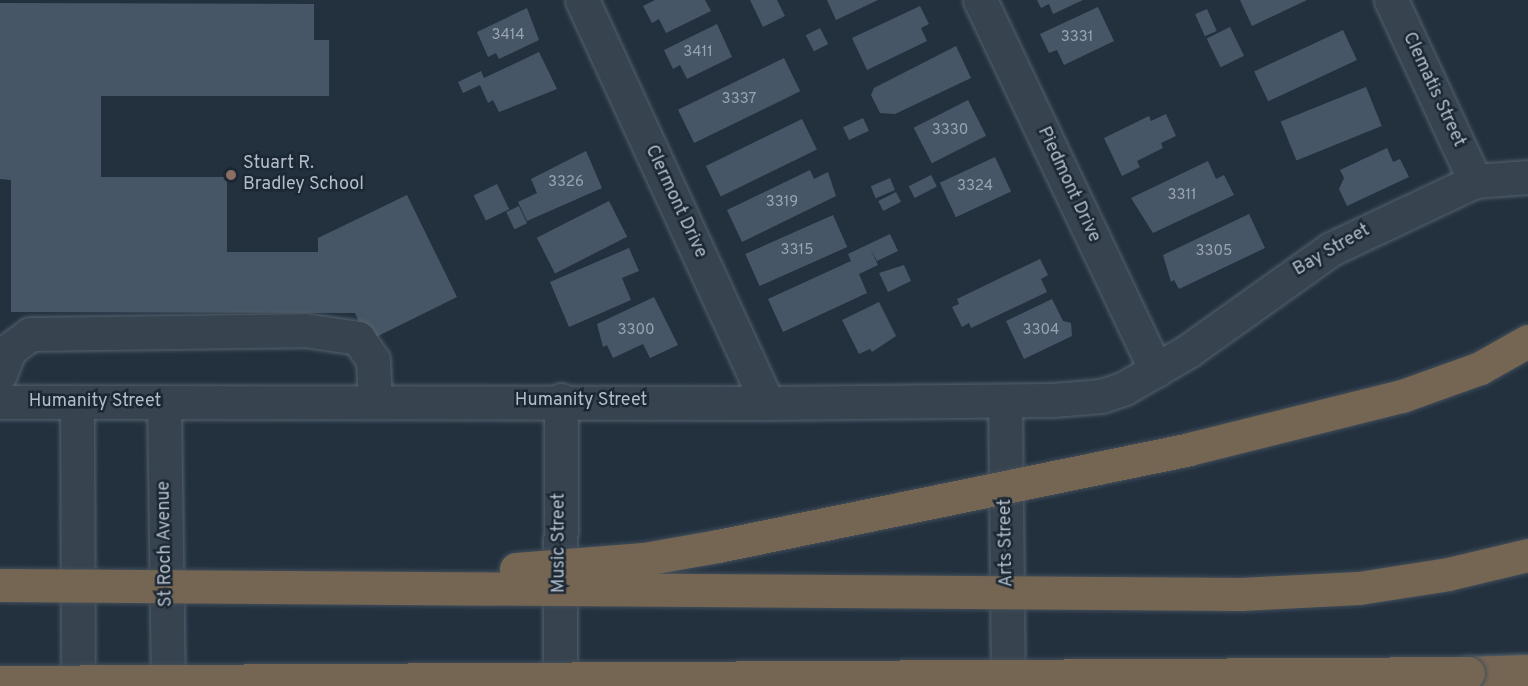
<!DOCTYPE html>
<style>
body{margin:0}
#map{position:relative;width:1528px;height:686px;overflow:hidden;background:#23313f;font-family:Overpass,sans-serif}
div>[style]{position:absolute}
.building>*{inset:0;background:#475666;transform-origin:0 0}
.roads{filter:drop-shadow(0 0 2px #55616d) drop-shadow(0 0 2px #55616d)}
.minor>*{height:33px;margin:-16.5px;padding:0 16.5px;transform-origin:16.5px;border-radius:16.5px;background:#37434f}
.highway>*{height:33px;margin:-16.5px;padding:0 16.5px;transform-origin:16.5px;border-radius:16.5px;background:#756654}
.bridges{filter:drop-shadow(0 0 2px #424e5a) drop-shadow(0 0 2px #424e5a)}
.highway-bridge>*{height:33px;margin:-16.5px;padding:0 16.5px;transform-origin:16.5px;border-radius:16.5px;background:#756654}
.dots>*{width:16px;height:16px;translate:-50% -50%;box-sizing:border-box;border:3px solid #1c2834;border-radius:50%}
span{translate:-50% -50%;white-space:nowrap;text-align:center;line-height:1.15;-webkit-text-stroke:5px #1c2834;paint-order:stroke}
.number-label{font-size:15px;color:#98a4b1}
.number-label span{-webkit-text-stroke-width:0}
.street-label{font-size:18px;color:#b3beca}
.poi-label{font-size:18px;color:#b3beca}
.left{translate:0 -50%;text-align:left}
</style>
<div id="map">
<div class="building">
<i style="clip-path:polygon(655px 0,705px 0,711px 11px,666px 33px,659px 19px,652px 23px,643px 6px)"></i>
<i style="clip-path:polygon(750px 0,777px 0,785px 16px,763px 27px)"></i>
<i style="clip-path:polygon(827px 0,878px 0,836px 20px)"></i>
<i style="clip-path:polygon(1037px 0,1083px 0,1053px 14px,1049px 4px,1041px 8px)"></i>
<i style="clip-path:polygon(1240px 0,1307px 0,1252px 26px)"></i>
<i style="clip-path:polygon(0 3px,314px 4px,314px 40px,329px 40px,329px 96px,101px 96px,101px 177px,227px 177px,227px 252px,318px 252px,318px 238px,407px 195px,457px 297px,368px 341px,355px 313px,11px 312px,11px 180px,0 179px)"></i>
<i style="clip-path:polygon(920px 6px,929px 24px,921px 28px,927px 41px,867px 70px,852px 38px)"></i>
<i style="clip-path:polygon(1098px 7px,1114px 41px,1064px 65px,1057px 50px,1049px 53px,1040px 34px)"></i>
<i style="clip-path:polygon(527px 8px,539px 40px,499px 59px,496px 53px,488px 57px,477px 32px)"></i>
<i style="left:1207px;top:9px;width:24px;height:13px;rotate:66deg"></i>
<i style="clip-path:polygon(717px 24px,732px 57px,687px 79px,680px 65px,673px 69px,664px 50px)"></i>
<i style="left:1230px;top:27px;width:32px;height:26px;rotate:64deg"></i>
<i style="left:820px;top:28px;width:18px;height:16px;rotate:63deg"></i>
<i style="left:1343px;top:30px;width:33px;height:98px;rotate:65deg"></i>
<i style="clip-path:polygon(956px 46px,971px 78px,895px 114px,880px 113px,871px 95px,874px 88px)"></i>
<i style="clip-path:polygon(539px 52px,557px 89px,499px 112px,493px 100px,488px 103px,480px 85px,463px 93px,458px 82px,481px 71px,484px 78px)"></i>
<i style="left:784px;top:58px;width:37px;height:118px;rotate:64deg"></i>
<i style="left:1366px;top:87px;width:42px;height:92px;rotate:68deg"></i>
<i style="left:968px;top:100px;width:40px;height:61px;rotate:63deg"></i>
<i style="clip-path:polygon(1166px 114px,1176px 136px,1161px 143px,1163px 148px,1137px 161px,1140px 167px,1122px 176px,1104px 138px,1149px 116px,1151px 121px)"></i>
<i style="left:863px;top:118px;width:14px;height:22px;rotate:65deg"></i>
<i style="left:802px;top:119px;width:34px;height:107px;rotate:64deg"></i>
<i style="clip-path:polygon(1387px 148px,1393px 162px,1400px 159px,1409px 177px,1347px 206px,1339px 189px,1344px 178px,1340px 170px)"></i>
<i style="clip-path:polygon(586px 151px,602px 188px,527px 221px,518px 202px,537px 193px,531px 179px)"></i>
<i style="left:995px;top:157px;width:38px;height:61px;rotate:65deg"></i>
<i style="clip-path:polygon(1208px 161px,1216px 179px,1224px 175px,1234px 195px,1153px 233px,1131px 198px)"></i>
<i style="clip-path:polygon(810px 170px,814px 179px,828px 172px,836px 196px,742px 242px,727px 210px)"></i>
<i style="left:931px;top:175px;width:13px;height:25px;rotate:63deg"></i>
<i style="left:890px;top:178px;width:13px;height:21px;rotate:67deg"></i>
<i style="left:497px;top:184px;width:28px;height:26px;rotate:64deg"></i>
<i style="left:896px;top:192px;width:11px;height:20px;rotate:63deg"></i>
<i style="left:609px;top:201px;width:40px;height:81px;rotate:63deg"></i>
<i style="left:519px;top:206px;width:19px;height:14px;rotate:65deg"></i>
<i style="clip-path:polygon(1249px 214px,1265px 248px,1179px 289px,1174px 280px,1171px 282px,1163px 255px)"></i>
<i style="left:833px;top:215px;width:35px;height:96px;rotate:66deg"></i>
<i style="clip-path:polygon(890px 234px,898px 251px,877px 261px,870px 248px,878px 265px,859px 274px,867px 293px,783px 332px,768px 299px,851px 261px,848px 254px)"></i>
<i style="clip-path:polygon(629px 248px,639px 271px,622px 278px,631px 300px,569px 327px,550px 282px)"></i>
<i style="clip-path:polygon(1040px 259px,1048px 275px,1041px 279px,1047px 292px,971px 328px,969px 323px,962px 327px,952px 307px,959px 304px,957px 299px)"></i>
<i style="clip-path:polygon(904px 265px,911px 281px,888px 292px,879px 273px)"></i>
<i style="clip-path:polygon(654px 297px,678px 345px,650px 358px,643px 344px,613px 358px,607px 345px,603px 347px,597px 324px)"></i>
<i style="clip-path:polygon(1052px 299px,1063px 321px,1071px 323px,1072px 336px,1024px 359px,1006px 321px)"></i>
<i style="clip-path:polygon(879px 302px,896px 336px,872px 352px,870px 349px,859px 354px,842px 320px)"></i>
</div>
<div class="roads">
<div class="minor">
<i style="left:582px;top:0;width:443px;rotate:65.3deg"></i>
<i style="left:980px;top:0;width:410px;rotate:64.6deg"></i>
<i style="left:1391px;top:0;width:200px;rotate:65.1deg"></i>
<i style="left:0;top:374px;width:26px;rotate:-69deg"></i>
<i style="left:9px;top:350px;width:26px;rotate:-37deg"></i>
<i style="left:30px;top:334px;width:274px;rotate:-0.8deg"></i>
<i style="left:304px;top:330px;width:55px;rotate:8.4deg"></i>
<i style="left:358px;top:338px;width:27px;rotate:56deg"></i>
<i style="left:373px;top:360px;width:41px;rotate:87.2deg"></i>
<i style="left:1005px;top:401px;width:285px;rotate:89.4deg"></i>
<i style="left:0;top:402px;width:767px;rotate:0.07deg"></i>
<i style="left:767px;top:403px;width:286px;rotate:-0.6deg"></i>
<i style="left:1053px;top:400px;width:48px;rotate:-4.8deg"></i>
<i style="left:1101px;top:396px;width:23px;rotate:-18deg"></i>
<i style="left:1123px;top:389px;width:75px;rotate:-30.3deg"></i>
<i style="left:1188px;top:351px;width:176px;rotate:-35.5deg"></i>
<i style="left:1331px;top:249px;width:159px;rotate:-25.3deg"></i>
<i style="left:1475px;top:181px;width:53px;rotate:-4.3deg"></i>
<i style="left:77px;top:402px;width:284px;rotate:89.8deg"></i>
<i style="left:164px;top:402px;width:284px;rotate:89.2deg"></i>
<i style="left:560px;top:686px;width:286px;rotate:-89.8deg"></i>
</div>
<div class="highway">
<i style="left:1468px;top:673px;width:60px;rotate:-1.9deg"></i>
</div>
</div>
<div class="bridges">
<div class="highway-bridge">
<i style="left:516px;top:569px;width:128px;rotate:-4.5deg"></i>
<i style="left:644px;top:559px;width:75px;rotate:-10deg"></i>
<i style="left:718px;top:546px;width:481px;rotate:-11.6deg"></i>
<i style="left:1189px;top:449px;width:219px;rotate:-14deg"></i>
<i style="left:1402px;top:396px;width:83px;rotate:-19.7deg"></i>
<i style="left:1480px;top:368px;width:55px;rotate:-29.4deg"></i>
<i style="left:0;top:585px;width:1240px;rotate:0.42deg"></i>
<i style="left:1240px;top:594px;width:119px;rotate:-2.9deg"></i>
<i style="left:1359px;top:588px;width:90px;rotate:-8.9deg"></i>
<i style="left:1448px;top:574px;width:82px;rotate:-13.4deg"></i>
<i style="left:0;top:682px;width:1468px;rotate:-0.35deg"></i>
</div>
</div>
<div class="dots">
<i style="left:231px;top:175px;background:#8d6e63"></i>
</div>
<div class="number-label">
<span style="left:508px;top:36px">3414</span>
<span style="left:1077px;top:38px">3331</span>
<span style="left:698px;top:53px">3411</span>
<span style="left:739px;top:100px">3337</span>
<span style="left:950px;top:131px">3330</span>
<span style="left:566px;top:183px">3326</span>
<span style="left:975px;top:187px">3324</span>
<span style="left:1182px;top:196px">3311</span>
<span style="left:782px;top:203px">3319</span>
<span style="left:797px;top:251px">3315</span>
<span style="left:1214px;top:252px">3305</span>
<span style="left:636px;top:331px">3300</span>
<span style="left:1041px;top:331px">3304</span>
</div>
<div class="street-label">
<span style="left:1433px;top:90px;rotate:65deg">Clematis Street</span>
<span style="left:1068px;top:185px;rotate:65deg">Piedmont Drive</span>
<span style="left:675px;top:202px;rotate:65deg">Clermont Drive</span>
<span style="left:1332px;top:251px;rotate:-30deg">Bay Street</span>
<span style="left:581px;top:401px">Humanity Street</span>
<span style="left:95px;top:402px">Humanity Street</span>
<span style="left:560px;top:543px;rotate:-90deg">Music Street</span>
<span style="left:1007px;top:543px;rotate:-91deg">Arts Street</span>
<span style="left:166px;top:544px;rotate:-91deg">St Roch Avenue</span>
</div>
<div class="poi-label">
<span class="left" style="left:243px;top:175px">Stuart R.<br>Bradley School</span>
</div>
</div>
